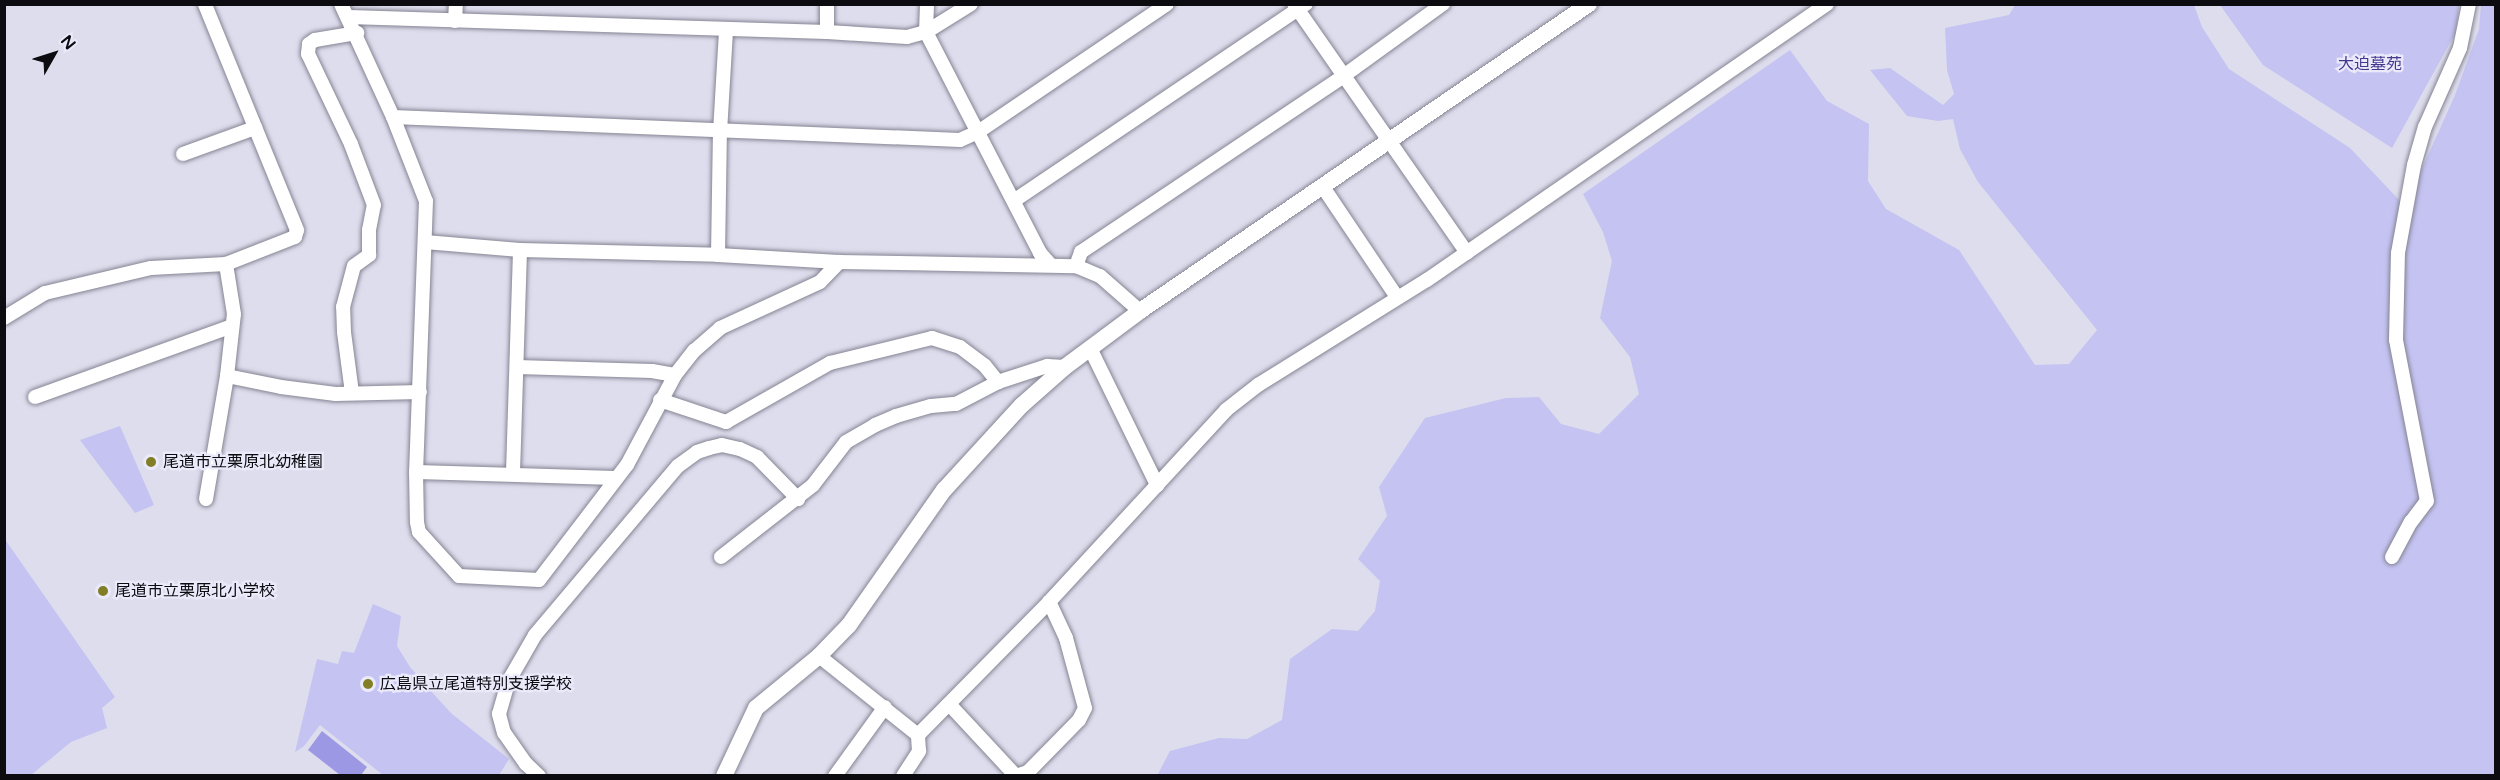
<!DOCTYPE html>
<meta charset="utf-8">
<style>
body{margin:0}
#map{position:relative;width:2500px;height:780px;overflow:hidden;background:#dddded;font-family:"Varela Round","Noto Sans JP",sans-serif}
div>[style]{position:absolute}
.green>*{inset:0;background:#c5c3f2}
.water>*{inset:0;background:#9d98e3}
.roads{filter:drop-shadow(0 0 2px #848493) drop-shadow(0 0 2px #848493)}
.minor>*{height:14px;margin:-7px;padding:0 7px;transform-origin:7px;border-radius:7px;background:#fff}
.tertiary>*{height:16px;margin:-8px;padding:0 8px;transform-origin:8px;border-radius:8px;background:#fff}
.dots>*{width:16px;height:16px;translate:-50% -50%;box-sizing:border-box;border:3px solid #eaeafb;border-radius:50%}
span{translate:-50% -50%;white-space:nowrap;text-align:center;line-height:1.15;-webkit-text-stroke:4.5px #eaeafb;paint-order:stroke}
.park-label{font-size:16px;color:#45378e}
.poi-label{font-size:16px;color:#0b0b10}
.left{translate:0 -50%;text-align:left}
.frame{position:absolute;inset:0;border:6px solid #0b0b10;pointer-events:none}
.north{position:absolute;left:24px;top:24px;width:60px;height:60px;-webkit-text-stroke:4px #eaeafb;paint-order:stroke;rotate:51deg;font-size:16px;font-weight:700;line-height:24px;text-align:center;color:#0b0b10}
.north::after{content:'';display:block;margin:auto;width:21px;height:27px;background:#0b0b10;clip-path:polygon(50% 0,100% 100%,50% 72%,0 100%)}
</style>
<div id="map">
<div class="green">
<i style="clip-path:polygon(2015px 5px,2194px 5px,2202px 27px,2229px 69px,2350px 148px,2401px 202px,2416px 182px,2455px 95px,2479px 29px,2481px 5px,2495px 5px,2495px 775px,1157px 776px,1170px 751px,1219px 738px,1247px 739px,1282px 720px,1290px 659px,1332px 629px,1358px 631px,1375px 611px,1380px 581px,1358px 559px,1387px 516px,1379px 487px,1425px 418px,1506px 398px,1539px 397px,1561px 424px,1599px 434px,1639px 394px,1630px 357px,1600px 318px,1612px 261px,1603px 232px,1583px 194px,1790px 50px,1827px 101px,1869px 124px,1868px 181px,1886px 209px,1959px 250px,2035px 365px,2069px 364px,2097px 330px,1978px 182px,1960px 149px,1953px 119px,1938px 121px,1907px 116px,1870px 70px,1890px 68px,1943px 105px,1954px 94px,1947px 70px,1945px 28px,2009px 15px)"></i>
<i style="clip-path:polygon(2220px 5px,2459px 5px,2456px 32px,2392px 148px,2263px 65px)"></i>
<i style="clip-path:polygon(120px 426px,154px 505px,135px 513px,80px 440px)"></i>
<i style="clip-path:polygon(4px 538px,115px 697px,102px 708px,107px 728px,71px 742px,31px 775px,5px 775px)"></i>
<i style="clip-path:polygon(373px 604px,401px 616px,397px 646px,410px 667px,439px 700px,452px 714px,509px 759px,499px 775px,383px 775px,320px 725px,304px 746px,295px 752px,317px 659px,338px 664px,342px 651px,354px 653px)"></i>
</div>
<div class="water">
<i style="clip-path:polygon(322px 731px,367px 767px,361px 775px,340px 775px,308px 750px)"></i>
</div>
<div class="roads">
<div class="minor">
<i style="left:341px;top:4px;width:124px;rotate:65.3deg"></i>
<i style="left:393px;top:117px;width:90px;rotate:68.6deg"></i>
<i style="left:426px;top:201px;width:271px;rotate:92.1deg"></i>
<i style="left:416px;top:472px;width:50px;rotate:88.9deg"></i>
<i style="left:417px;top:522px;width:10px;rotate:79deg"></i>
<i style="left:419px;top:532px;width:59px;rotate:47.7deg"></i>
<i style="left:459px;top:576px;width:80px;rotate:2.9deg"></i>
<i style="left:539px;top:580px;width:145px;rotate:-52.6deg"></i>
<i style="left:627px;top:465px;width:102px;rotate:-61.9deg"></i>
<i style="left:675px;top:375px;width:31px;rotate:-52deg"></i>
<i style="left:694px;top:351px;width:35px;rotate:-41deg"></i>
<i style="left:720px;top:328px;width:110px;rotate:-24.7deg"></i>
<i style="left:820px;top:282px;width:28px;rotate:-46deg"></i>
<i style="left:927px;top:4px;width:28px;rotate:92deg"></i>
<i style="left:926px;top:32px;width:249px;rotate:62.7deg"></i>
<i style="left:1040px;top:253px;width:15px;rotate:48deg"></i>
<i style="left:1294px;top:4px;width:303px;rotate:55.2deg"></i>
<i style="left:349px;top:17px;width:478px;rotate:1.8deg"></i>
<i style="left:827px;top:32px;width:80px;rotate:3.6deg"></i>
<i style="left:907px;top:37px;width:20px;rotate:-15deg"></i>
<i style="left:926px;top:32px;width:53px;rotate:-31.9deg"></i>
<i style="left:455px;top:21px;width:17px;rotate:-87deg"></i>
<i style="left:827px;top:32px;width:28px;rotate:-90deg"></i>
<i style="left:393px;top:117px;width:567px;rotate:2.32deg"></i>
<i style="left:960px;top:140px;width:20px;rotate:-24deg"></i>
<i style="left:978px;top:132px;width:228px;rotate:-34.1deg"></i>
<i style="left:183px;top:154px;width:77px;rotate:-19.9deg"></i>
<i style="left:1323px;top:187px;width:133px;rotate:56.1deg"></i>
<i style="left:1015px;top:200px;width:351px;rotate:-34deg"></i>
<i style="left:425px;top:242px;width:95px;rotate:4.8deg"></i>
<i style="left:520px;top:250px;width:198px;rotate:1.4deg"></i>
<i style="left:718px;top:255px;width:121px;rotate:3.3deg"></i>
<i style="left:839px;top:262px;width:237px;rotate:1deg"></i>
<i style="left:1076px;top:266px;width:26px;rotate:23deg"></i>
<i style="left:1100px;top:276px;width:53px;rotate:41.2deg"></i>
<i style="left:718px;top:255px;width:123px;rotate:-89.1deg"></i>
<i style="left:720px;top:132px;width:102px;rotate:-86.6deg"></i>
<i style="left:1076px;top:266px;width:15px;rotate:-70deg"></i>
<i style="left:1081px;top:252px;width:314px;rotate:-33.8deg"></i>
<i style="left:1342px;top:77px;width:125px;rotate:-35.9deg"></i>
<i style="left:4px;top:318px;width:48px;rotate:-31.4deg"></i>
<i style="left:45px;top:293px;width:109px;rotate:-13.3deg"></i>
<i style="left:151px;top:268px;width:75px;rotate:-3.1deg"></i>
<i style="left:226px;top:264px;width:74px;rotate:-21.4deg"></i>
<i style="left:295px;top:237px;width:7px;rotate:-74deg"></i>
<i style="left:297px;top:230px;width:244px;rotate:-112.2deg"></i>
<i style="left:1090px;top:348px;width:153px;rotate:63.9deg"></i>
<i style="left:517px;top:367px;width:135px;rotate:1.7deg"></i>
<i style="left:652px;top:371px;width:23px;rotate:10deg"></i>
<i style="left:227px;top:376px;width:55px;rotate:11.5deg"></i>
<i style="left:281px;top:387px;width:55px;rotate:7.3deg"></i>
<i style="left:336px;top:394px;width:84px;rotate:-1.4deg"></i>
<i style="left:352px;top:393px;width:62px;rotate:-97.5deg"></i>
<i style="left:344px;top:332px;width:25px;rotate:-92deg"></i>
<i style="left:343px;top:307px;width:42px;rotate:-75deg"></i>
<i style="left:354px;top:266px;width:19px;rotate:-36deg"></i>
<i style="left:369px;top:255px;width:25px;rotate:-90deg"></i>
<i style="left:369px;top:230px;width:25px;rotate:-79deg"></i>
<i style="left:374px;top:205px;width:65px;rotate:-110.7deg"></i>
<i style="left:351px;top:144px;width:100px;rotate:-115.5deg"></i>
<i style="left:308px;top:54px;width:10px;rotate:-84deg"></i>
<i style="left:309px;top:44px;width:7px;rotate:-34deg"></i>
<i style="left:315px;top:40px;width:43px;rotate:-9.5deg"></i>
<i style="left:35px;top:397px;width:209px;rotate:-19.8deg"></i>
<i style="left:660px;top:400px;width:70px;rotate:18.4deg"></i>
<i style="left:726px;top:422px;width:120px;rotate:-29.6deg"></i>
<i style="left:830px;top:363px;width:105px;rotate:-13.8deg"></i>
<i style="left:932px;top:338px;width:29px;rotate:18deg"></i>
<i style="left:960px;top:347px;width:31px;rotate:37deg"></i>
<i style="left:985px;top:366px;width:21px;rotate:51deg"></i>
<i style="left:416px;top:472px;width:200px;rotate:1.7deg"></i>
<i style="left:513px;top:473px;width:223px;rotate:-88.2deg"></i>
<i style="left:206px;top:499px;width:125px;rotate:-80.3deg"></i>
<i style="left:227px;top:376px;width:62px;rotate:-83.6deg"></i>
<i style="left:234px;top:314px;width:51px;rotate:-99.1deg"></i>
<i style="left:721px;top:557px;width:117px;rotate:-38deg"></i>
<i style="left:813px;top:485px;width:54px;rotate:-52.5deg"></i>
<i style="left:846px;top:442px;width:34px;rotate:-30deg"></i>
<i style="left:875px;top:425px;width:23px;rotate:-23deg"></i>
<i style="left:896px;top:416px;width:36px;rotate:-16deg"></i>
<i style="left:931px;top:406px;width:25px;rotate:-5deg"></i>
<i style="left:956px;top:404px;width:47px;rotate:-27.6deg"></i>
<i style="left:998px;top:382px;width:52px;rotate:-18.1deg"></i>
<i style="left:1047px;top:366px;width:18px;rotate:3deg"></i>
<i style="left:2392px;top:557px;width:40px;rotate:-62deg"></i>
<i style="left:2411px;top:522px;width:26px;rotate:-53deg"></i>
<i style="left:2427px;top:501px;width:164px;rotate:-100.9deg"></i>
<i style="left:2396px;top:340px;width:87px;rotate:-88.7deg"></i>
<i style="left:2398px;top:253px;width:89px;rotate:-79.7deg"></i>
<i style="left:2414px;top:165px;width:40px;rotate:-74deg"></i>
<i style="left:2425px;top:127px;width:86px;rotate:-66.1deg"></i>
<i style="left:2460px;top:48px;width:45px;rotate:-78.4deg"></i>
<i style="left:819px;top:656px;width:127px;rotate:38.6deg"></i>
<i style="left:949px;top:704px;width:98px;rotate:47.1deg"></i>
<i style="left:539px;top:776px;width:18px;rotate:-137deg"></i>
<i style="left:526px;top:764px;width:38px;rotate:-125deg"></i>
<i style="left:504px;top:733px;width:20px;rotate:-105deg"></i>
<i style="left:499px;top:714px;width:33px;rotate:-74deg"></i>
<i style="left:508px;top:682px;width:54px;rotate:-60.1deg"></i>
<i style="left:535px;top:635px;width:221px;rotate:-49.8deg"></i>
<i style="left:678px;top:466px;width:24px;rotate:-36deg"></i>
<i style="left:697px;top:452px;width:13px;rotate:-18deg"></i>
<i style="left:709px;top:448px;width:13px;rotate:-13deg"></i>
<i style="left:722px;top:445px;width:18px;rotate:13deg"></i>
<i style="left:740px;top:449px;width:19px;rotate:25deg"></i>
<i style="left:757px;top:457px;width:59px;rotate:45.7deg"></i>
<i style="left:835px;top:776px;width:85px;rotate:-54.1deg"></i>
<i style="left:903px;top:776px;width:30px;rotate:-57deg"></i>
<i style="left:919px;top:751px;width:16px;rotate:-94deg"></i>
<i style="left:918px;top:735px;width:187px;rotate:-45.4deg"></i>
<i style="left:1049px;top:602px;width:261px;rotate:-47.3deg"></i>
<i style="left:1226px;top:410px;width:41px;rotate:-38deg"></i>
<i style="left:1258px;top:385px;width:199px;rotate:-31.9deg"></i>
<i style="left:1427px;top:280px;width:486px;rotate:-34.6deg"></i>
<i style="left:1016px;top:776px;width:13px;rotate:-18deg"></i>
<i style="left:1028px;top:772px;width:73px;rotate:-45.6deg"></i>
<i style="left:1079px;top:720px;width:13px;rotate:-63deg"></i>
<i style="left:1085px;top:708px;width:73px;rotate:-105.2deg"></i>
<i style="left:1066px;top:638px;width:40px;rotate:-115deg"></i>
</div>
<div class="tertiary">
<i style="left:724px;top:776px;width:75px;rotate:-64.8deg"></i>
<i style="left:756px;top:708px;width:82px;rotate:-39.5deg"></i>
<i style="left:819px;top:656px;width:43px;rotate:-45.9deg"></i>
<i style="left:849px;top:625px;width:165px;rotate:-54.9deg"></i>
<i style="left:944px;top:490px;width:115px;rotate:-47.5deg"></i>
<i style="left:1022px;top:405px;width:57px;rotate:-41.5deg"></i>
<i style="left:1065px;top:367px;width:94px;rotate:-36.7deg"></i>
<i style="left:1140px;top:311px;width:544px;rotate:-34.36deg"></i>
</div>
</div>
<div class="dots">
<i style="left:151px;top:462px;background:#827e26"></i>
<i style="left:103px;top:591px;background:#827e26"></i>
<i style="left:368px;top:684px;background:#827e26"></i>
</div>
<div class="park-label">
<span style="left:2370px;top:64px">大迫墓苑</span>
</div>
<div class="poi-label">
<span class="left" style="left:163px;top:462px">尾道市立栗原北幼稚園</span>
<span class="left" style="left:115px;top:591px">尾道市立栗原北小学校</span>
<span class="left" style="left:380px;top:684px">広島県立尾道特別支援学校</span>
</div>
<div class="frame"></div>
<div class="north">N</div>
</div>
